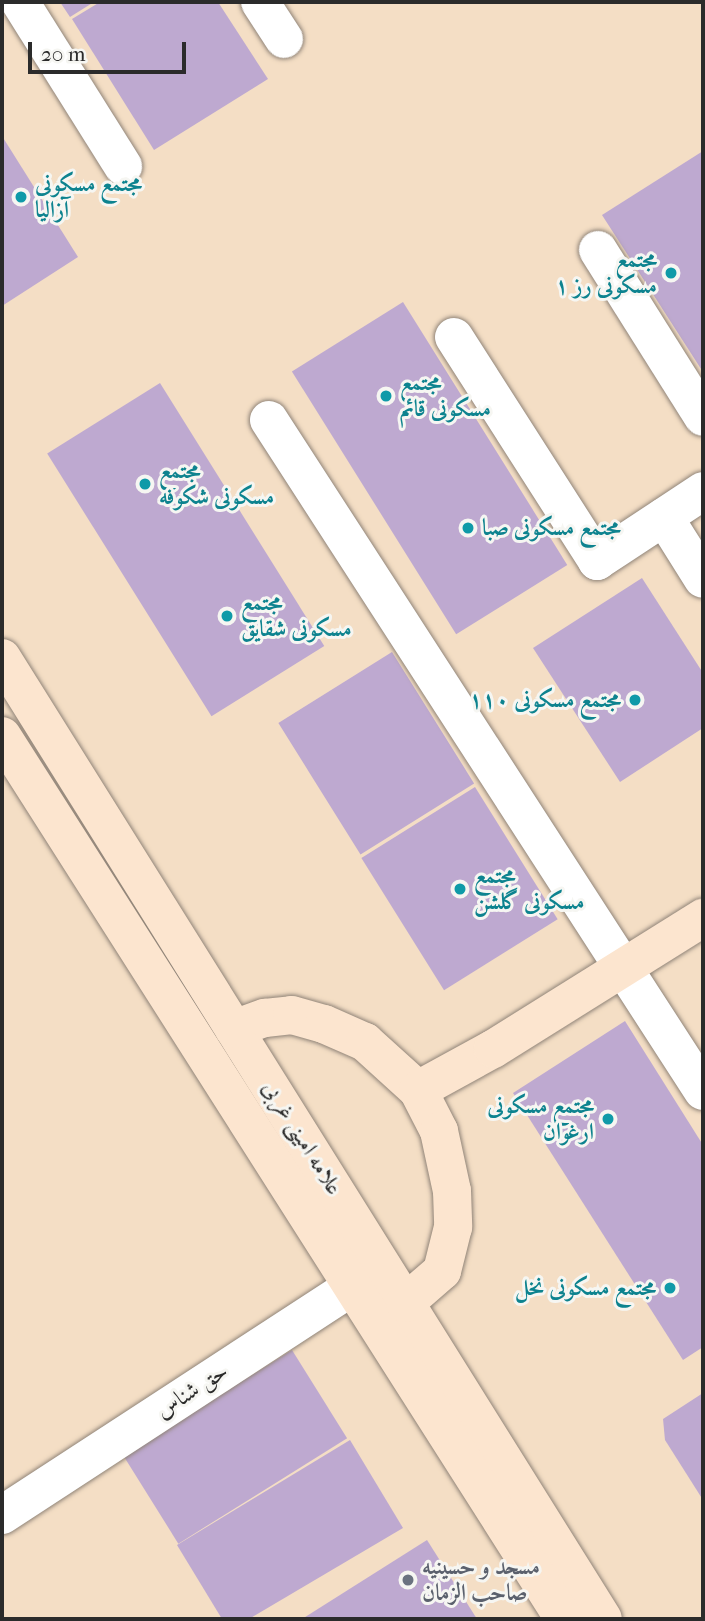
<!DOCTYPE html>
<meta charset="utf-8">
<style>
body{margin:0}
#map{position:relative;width:705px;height:1621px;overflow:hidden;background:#f4dec5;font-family:"IM FELL French Canon",Amiri,serif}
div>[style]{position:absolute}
.building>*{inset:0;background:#bea9d0;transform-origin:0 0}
.roads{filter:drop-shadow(0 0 2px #908478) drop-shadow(0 0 2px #908478)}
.street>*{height:38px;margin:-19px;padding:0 19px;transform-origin:19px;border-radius:19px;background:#fff}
.secondary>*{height:38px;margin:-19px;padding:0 19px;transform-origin:19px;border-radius:19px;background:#fce5cf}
.dots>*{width:19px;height:19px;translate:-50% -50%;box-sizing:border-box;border:4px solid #f6f6f2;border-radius:50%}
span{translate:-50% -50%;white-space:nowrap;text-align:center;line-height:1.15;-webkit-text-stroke:6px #f6f6f2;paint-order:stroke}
.culture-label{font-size:23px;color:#0d838f;font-weight:700}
.left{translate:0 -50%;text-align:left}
.right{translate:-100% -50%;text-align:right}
.street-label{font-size:23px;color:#2b2b2b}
.worship-label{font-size:23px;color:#5b616d;font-weight:700}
.frame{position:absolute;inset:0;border:4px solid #2b2b2b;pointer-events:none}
.scale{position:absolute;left:28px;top:42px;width:158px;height:32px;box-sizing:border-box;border:4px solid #2b2b2b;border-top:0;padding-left:9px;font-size:21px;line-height:24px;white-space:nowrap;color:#2b2b2b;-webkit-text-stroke:5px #f6f6f2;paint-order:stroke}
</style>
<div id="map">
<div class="building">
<i style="clip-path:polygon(60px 2px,94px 2px,70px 17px)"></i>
<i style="clip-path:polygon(100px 2px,218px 2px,268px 79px,154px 150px,72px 19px)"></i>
<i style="clip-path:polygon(2px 136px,78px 257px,2px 306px)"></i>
<i style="clip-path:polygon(703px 151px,703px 372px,602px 215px)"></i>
<i style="left:403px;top:302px;width:310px;height:131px;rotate:58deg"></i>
<i style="left:160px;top:383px;width:310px;height:133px;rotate:58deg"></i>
<i style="clip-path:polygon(642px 578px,703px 673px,703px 728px,620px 782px,533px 648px)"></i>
<i style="left:392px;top:652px;width:155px;height:134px;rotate:58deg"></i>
<i style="left:475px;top:787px;width:156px;height:134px;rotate:58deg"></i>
<i style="clip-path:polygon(625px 1021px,703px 1145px,703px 1347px,683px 1360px,513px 1093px)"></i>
<i style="left:292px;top:1350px;width:104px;height:199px;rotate:58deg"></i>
<i style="clip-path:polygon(703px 1393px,703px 1500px,665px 1440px,663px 1419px)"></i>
<i style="clip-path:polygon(350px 1440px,403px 1528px,249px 1619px,222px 1619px,177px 1545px)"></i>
<i style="clip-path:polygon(427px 1540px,477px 1619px,302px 1619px)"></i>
</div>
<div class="roads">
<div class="street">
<i style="left:20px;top:2px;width:194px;rotate:57.9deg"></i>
<i style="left:260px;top:2px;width:44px;rotate:57deg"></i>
<i style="left:598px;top:250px;width:197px;rotate:57.8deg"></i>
<i style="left:454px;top:337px;width:266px;rotate:57.4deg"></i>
<i style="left:597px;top:561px;width:127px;rotate:-33.4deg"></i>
<i style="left:269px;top:420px;width:799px;rotate:57.11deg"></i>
<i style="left:664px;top:517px;width:73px;rotate:57.8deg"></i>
<i style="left:2px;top:1515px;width:452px;rotate:-33.1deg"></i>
</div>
<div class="secondary">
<i style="left:2px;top:658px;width:1133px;rotate:57.98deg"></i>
<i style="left:2px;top:736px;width:1047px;rotate:57.52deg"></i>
<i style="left:234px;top:1029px;width:33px;rotate:-20deg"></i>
<i style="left:265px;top:1018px;width:27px;rotate:-6deg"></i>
<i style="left:292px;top:1015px;width:33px;rotate:16deg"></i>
<i style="left:324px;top:1024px;width:45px;rotate:23.7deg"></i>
<i style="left:365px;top:1042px;width:72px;rotate:42.2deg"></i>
<i style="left:418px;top:1090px;width:46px;rotate:62.9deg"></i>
<i style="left:439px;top:1131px;width:61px;rotate:77.8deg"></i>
<i style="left:452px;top:1191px;width:36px;rotate:88deg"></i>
<i style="left:453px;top:1227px;width:45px;rotate:104deg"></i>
<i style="left:442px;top:1271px;width:49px;rotate:139.1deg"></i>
<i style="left:418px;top:1090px;width:85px;rotate:-28.7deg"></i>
<i style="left:493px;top:1049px;width:248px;rotate:-32deg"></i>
</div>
</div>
<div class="dots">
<i style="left:21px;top:197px;background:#0f9aa8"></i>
<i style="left:671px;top:273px;background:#0f9aa8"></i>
<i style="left:386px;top:396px;background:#0f9aa8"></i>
<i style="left:145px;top:484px;background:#0f9aa8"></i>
<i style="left:468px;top:528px;background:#0f9aa8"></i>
<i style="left:227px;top:616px;background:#0f9aa8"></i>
<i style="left:635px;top:700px;background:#0f9aa8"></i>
<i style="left:460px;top:889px;background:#0f9aa8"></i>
<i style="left:608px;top:1119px;background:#0f9aa8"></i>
<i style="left:670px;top:1288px;background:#0f9aa8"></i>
<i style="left:408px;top:1580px;background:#6b7280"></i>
</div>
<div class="culture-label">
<span class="left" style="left:35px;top:197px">مجتمع مسکونی<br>آزالیا</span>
<span class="right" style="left:657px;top:273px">مجتمع<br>مسکونی رز ۱</span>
<span class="left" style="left:400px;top:396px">مجتمع<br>مسکونی قائم</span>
<span class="left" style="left:159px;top:484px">مجتمع<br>مسکونی شکوفه</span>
<span class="left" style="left:482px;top:528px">مجتمع مسکونی صبا</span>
<span class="left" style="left:241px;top:616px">مجتمع<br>مسکونی شقایق</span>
<span class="right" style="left:621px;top:700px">مجتمع مسکونی ۱۱۰</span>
<span class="left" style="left:474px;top:889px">مجتمع<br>مسکونی گلشن</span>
<span class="right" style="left:594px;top:1119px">مجتمع مسکونی<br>ارغوان</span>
<span class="right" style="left:656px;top:1288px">مجتمع مسکونی نخل</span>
</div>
<div class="street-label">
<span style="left:302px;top:1138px;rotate:58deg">علامه امینی غربی</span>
<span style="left:192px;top:1391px;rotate:-33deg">حق شناس</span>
</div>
<div class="worship-label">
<span class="left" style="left:422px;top:1580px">مسجد و حسینیه<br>صاحب الزمان</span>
</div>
<div class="frame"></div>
<div class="scale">20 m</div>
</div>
